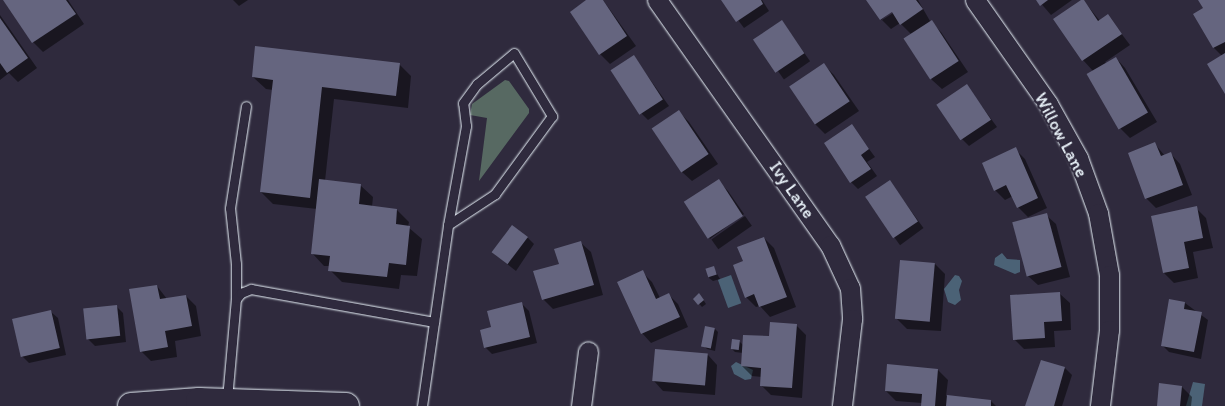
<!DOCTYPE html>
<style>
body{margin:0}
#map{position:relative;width:1225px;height:406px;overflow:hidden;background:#2f2a3d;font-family:Itim,sans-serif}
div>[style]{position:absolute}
.green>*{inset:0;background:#576962}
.water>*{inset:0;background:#4b6276;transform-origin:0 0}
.shadow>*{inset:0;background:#0007;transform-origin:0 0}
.building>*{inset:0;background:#65657f;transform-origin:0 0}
.roads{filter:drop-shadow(0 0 1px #e8f1f8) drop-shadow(0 0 1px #e8f1f8)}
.lane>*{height:9px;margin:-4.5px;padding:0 4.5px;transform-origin:4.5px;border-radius:4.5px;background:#2f2a3d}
.street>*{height:19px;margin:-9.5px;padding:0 9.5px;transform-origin:9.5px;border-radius:9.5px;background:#2f2a3d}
.secondary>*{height:26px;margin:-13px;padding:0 13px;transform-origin:13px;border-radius:13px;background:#2f2a3d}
span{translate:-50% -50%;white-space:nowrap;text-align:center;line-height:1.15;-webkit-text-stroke:4.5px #2f2a3d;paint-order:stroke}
.street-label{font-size:18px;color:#e8f1f8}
</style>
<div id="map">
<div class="green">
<i style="clip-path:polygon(505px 80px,509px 81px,529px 109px,529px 113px,479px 181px,487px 118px,470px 115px,472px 104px)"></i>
</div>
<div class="water">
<i style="clip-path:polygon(1002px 253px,1007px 259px,1020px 260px,1020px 272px,1015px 274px,994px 265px,995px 258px)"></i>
<i style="left:731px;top:275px;width:30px;height:14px;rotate:70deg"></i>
<i style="clip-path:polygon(955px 275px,959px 276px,962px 281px,959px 290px,961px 300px,955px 305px,948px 302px,944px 289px)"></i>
<i style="clip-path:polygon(736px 362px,753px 370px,751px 379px,745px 380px,734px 374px,731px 366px)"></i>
<i style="clip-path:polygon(1193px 382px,1205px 384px,1202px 406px,1186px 406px)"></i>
</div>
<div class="shadow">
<i style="clip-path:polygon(4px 0,68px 0,84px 24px,43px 52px,33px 42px)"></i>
<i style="clip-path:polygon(233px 0,248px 0,239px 6px)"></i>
<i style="clip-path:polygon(589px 0,603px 0,636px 46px,610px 64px,600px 54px)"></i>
<i style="clip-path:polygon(723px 0,762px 0,769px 11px,744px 28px)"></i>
<i style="clip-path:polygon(868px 0,918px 0,930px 21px,941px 32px,968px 72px,942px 89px,932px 80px,905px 40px,912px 35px,900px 23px,891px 29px,882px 20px,898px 10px,896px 8px,881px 20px)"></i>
<i style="clip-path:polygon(1038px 0,1072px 0,1051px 15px)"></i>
<i style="clip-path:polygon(1083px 0,1100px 21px,1108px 16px,1130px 45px,1105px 62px,1106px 63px,1116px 58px,1125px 68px,1157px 122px,1130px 138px,1120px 128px,1093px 71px,1083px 60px)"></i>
<i style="clip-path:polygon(1200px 0,1225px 0,1225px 91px,1222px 56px,1214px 48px,1195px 14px,1204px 8px)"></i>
<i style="clip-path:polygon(0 15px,37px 68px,18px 82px,9px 73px,0 80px)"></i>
<i style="left:782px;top:21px;width:49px;height:32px;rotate:55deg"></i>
<i style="clip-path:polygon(634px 57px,669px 106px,648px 120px,641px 113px)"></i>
<i style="clip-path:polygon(399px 64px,411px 76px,408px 108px,334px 99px,325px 181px,360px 185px,373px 197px,372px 207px,397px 210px,409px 222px,408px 227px,422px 239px,417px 276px,401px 275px,399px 289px,342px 282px,330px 270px,330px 266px,324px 266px,312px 253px,317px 209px,273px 204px,261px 192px,273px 90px,266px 89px,253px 77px)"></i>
<i style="clip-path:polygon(824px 65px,834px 75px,859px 111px,825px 134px,815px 124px)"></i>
<i style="clip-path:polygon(967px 86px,997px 127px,969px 146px,962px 139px)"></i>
<i style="clip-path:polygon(679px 112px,689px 122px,718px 164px,692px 181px,682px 172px,653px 129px)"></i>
<i style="clip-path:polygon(852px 126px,875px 157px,867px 162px,877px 176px,858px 189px,851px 182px)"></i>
<i style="clip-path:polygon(1155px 144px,1165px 156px,1171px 154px,1180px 164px,1192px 195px,1156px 208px,1146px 198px)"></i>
<i style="clip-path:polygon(1015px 149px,1025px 159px,1047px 208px,1028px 217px,1018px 207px,1013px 196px,1005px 200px,995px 190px)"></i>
<i style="clip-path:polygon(718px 181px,728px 191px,744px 214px,710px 239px,686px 203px)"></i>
<i style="left:890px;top:182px;width:57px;height:29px;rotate:54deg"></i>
<i style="clip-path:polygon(1196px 208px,1206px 218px,1213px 248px,1193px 252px,1198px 278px,1174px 283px,1164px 273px)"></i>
<i style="clip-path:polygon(1046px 215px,1056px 224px,1070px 277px,1038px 285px,1028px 276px)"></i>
<i style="left:745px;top:216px;width:12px;height:41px;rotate:55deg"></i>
<i style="clip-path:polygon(527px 237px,534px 244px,516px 271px,493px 253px)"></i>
<i style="clip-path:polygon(764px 238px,774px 248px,796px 307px,770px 317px,760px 306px,756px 307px,746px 297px,744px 262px)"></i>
<i style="clip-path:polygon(581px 243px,591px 252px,603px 295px,553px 309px,543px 299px,560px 265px)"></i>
<i style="clip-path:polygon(935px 264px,945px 274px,941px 331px,907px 329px,897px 319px)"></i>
<i style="clip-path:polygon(713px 267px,720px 279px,713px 281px,709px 278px)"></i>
<i style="clip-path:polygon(642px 272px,652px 282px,660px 298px,668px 294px,678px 304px,688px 327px,651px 343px,642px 333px)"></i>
<i style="clip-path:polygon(157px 286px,167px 299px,186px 296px,196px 306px,201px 336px,175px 341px,177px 357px,151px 361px,141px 351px)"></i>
<i style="clip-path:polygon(1060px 294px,1070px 303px,1071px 330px,1054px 331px,1055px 347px,1024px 349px,1014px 339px)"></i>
<i style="clip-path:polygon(702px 298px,706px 304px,702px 307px,695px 299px)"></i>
<i style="clip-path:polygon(1185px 303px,1208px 320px,1201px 359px,1169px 352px,1162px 345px)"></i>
<i style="clip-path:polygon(522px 304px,529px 311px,537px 343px,492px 354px,485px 347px)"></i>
<i style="clip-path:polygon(116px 306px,123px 313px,126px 342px,95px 346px,88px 339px)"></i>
<i style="clip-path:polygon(51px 312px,58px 318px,66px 355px,29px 363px,22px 356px)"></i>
<i style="clip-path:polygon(796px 325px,806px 335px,802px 398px,771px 395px,761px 385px,762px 377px,752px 376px,742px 366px,743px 353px,735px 352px,732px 349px,739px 341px,743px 345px,770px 338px)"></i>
<i style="clip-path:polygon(715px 329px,718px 332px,715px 351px,707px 349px,704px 346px)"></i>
<i style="clip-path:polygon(708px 355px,717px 365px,715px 395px,663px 391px,654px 381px)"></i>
<i style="clip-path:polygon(1065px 368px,1072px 375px,1062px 406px,1027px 406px)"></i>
<i style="clip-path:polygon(938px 370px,948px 380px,946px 396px,991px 401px,996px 406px,922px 406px,922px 403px,896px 401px,886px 391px)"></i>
<i style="clip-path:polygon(1182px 387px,1192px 397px,1191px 406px,1158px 406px)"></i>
</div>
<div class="building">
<i style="clip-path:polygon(3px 0,66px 0,76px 14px,32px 43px)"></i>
<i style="clip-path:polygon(586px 0,603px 0,627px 36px,599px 55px,570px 12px)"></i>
<i style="clip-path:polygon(721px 0,761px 0,763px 4px,736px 22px)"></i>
<i style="clip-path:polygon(866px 0,916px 0,923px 9px,900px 25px,892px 12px,880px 20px)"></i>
<i style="clip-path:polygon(1036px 0,1048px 0,1040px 6px)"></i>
<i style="clip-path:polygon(1081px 0,1084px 0,1098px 21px,1108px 14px,1122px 34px,1082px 61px,1053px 19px)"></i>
<i style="clip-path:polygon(1198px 0,1225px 0,1225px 42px,1213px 48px,1193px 14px,1203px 8px)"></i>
<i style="clip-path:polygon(0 18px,28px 58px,7px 73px,0 63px)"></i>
<i style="left:782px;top:20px;width:40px;height:35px;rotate:56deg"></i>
<i style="left:932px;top:20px;width:49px;height:34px;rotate:57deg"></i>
<i style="clip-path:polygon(255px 46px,400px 63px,396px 96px,322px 87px,310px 198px,260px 192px,273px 80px,252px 77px)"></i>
<i style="clip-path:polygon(1225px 53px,1225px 94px,1207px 64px)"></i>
<i style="left:634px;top:55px;width:53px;height:28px;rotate:57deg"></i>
<i style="left:1116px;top:57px;width:64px;height:34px;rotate:60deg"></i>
<i style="left:824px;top:63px;width:46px;height:42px;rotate:56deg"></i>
<i style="left:967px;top:84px;width:43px;height:37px;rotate:56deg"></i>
<i style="left:679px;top:110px;width:53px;height:33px;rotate:56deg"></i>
<i style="clip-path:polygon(852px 124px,869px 149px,861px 155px,871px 169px,850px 183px,824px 143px)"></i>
<i style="clip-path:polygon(1155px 142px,1161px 156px,1171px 152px,1183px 185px,1145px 199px,1128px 153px)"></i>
<i style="clip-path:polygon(1016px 147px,1038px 198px,1017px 208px,1006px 185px,994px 191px,982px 163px)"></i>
<i style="clip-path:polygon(319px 179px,361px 184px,359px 204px,397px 209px,396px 224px,410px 226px,406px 265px,389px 263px,387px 277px,328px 271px,330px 256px,311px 254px)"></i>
<i style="left:719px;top:179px;width:44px;height:42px;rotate:57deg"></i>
<i style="left:890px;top:180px;width:50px;height:30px;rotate:56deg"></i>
<i style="clip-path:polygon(1197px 206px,1203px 238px,1184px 242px,1189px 268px,1163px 273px,1151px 216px)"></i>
<i style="left:1047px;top:213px;width:56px;height:36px;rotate:75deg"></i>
<i style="left:512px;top:225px;width:20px;height:34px;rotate:37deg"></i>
<i style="clip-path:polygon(764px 237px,787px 297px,759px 307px,754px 294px,745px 298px,733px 265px,743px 261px,737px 247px)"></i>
<i style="clip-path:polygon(581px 241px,594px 285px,542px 300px,533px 271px,559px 264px,554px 249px)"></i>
<i style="left:900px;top:260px;width:35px;height:59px;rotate:5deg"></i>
<i style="left:714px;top:266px;width:9px;height:9px;rotate:72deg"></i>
<i style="clip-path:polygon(643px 270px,656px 299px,669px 293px,680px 317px,641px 334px,617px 282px)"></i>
<i style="clip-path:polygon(157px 285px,160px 299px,186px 295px,192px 326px,165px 331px,168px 347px,140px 352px,129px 289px)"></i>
<i style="clip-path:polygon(1060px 292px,1062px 321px,1044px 322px,1045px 338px,1013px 340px,1010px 295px)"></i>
<i style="clip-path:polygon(699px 293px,704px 300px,698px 305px,693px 299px)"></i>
<i style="clip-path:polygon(1169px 299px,1185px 302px,1184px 309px,1202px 312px,1194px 352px,1161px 346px)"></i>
<i style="clip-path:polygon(522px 302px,530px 337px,484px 348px,480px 330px,491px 327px,487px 311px)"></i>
<i style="left:117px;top:305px;width:31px;height:34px;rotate:84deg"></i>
<i style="left:51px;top:310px;width:39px;height:40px;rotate:77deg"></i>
<i style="clip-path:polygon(770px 322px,797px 324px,792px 388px,760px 386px,761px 368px,741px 366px,743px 335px,769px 336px)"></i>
<i style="left:705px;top:326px;width:10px;height:21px;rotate:11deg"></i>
<i style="left:732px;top:339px;width:8px;height:10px;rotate:7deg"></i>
<i style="left:655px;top:349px;width:53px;height:32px;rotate:5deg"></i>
<i style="clip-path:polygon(1041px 360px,1065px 367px,1054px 406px,1025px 406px)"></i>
<i style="clip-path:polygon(887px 364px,938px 369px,935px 406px,921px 406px,922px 394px,885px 391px)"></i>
<i style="clip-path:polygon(1159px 383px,1182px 386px,1180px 406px,1157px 406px)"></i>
<i style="clip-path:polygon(947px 395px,991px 400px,991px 406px,946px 406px)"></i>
</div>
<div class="roads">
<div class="lane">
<i style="left:236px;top:299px;width:35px;rotate:-90deg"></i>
<i style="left:236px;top:264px;width:56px;rotate:-96.1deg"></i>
<i style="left:230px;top:208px;width:103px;rotate:-81.1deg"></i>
<i style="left:227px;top:399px;width:100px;rotate:-84.9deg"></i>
<i style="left:236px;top:299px;width:8px;rotate:-50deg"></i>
<i style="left:241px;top:293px;width:11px;rotate:-22deg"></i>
<i style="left:251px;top:289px;width:186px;rotate:10.2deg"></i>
<i style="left:422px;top:406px;width:183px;rotate:-81.8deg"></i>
<i style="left:448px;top:225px;width:101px;rotate:-79.7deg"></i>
<i style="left:466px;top:126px;width:23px;rotate:-97deg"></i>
<i style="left:463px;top:103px;width:24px;rotate:-54deg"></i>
<i style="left:477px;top:84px;width:48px;rotate:-40deg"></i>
<i style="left:514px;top:53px;width:74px;rotate:58.9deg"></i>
<i style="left:552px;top:116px;width:97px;rotate:126.2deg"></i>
<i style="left:495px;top:194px;width:56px;rotate:146.6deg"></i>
</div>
<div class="street">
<i style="left:657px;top:0;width:300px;rotate:54.8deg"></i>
<i style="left:830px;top:245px;width:47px;rotate:65.1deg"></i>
<i style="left:850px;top:288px;width:31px;rotate:86deg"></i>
<i style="left:852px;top:319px;width:88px;rotate:96.6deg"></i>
<i style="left:975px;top:0;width:127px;rotate:54.9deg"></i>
<i style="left:1048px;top:104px;width:62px;rotate:60.9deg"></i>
<i style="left:1078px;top:158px;width:59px;rotate:70deg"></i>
<i style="left:1098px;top:213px;width:63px;rotate:79.9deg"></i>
<i style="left:1109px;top:275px;width:55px;rotate:90deg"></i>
<i style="left:1109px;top:330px;width:77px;rotate:96.8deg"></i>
<i style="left:581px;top:406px;width:55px;rotate:-82.7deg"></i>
</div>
<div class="secondary">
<i style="left:131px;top:406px;width:68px;rotate:-4.2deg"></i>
<i style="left:199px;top:401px;width:147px;rotate:1.9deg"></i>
</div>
</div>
<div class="street-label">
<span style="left:1061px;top:135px;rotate:62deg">Willow Lane</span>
<span style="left:792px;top:190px;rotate:55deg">Ivy Lane</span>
</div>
</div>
